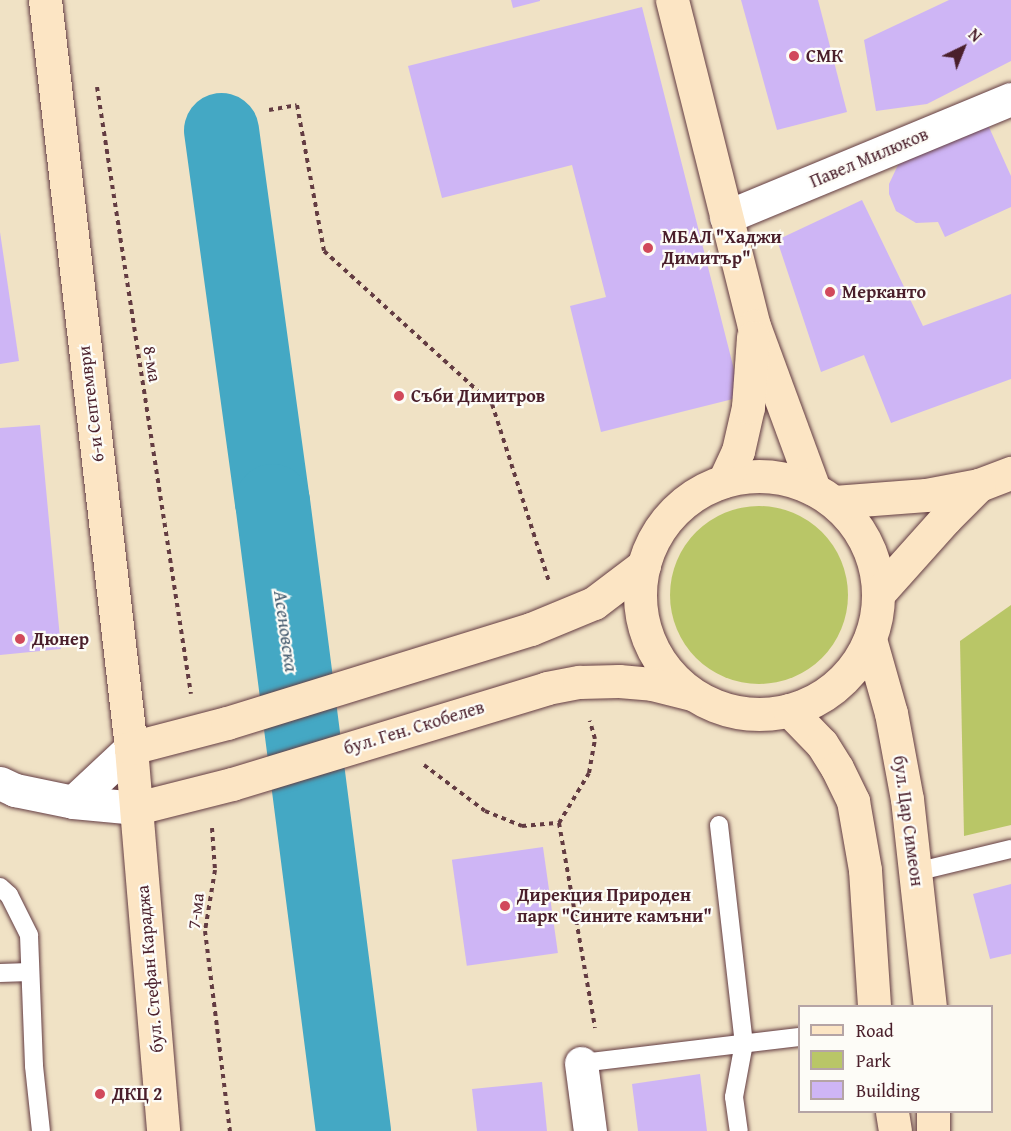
<!DOCTYPE html>
<meta charset="utf-8">
<style>
body{margin:0}
#map{position:relative;width:1011px;height:1131px;overflow:hidden;background:#f0e2c5;font-family:"Gentium Book Plus",serif}
div>[style]{position:absolute}
.green>*{inset:0;background:#b9c667}
.round{border-radius:50%}
.river>*{height:75px;margin:-37.5px;padding:0 37.5px;transform-origin:37.5px;border-radius:37.5px;background:#44a8c4}
.building>*{inset:0;background:#ceb5f5;transform-origin:0 0}
.path>*{height:4px;margin-top:-2px;transform-origin:0;background:repeating-linear-gradient(90deg,#633c42 0 4.5px,transparent 0 9px)}
.roads{filter:drop-shadow(0 0 2px #633c42) drop-shadow(0 0 2px #633c42)}
.lane>*{height:18px;margin:-9px;padding:0 9px;transform-origin:9px;border-radius:9px;background:#fff}
.street>*{height:33px;margin:-16.5px;padding:0 16.5px;transform-origin:16.5px;border-radius:16.5px;background:#fff}
.secondary>*{height:33px;margin:-16.5px;padding:0 16.5px;transform-origin:16.5px;border-radius:16.5px;background:#fce5c4}
.secondary>.ring{margin:-16.5px;padding:0;box-sizing:content-box;background:none;border:33px solid #fce5c4;border-radius:50%}
.dots>*{width:16px;height:16px;translate:-50% -50%;box-sizing:border-box;border:3px solid #fdfcf7;border-radius:50%}
span{translate:-50% -50%;white-space:nowrap;text-align:center;line-height:1.15;-webkit-text-stroke:4.5px #fdfcf7;paint-order:stroke}
.poi-label{font-size:18px;color:#4a1f2b;font-weight:700}
.left{translate:0 -50%;text-align:left}
.street-label{font-size:18px;color:#4a1f2b}
.water-label{font-size:20px;color:#475d70;font-style:italic}
.legend{position:absolute;left:798px;top:1005px;width:195px;height:108px;box-sizing:border-box;background:#fdfcf7;border:2px solid #b5a4a5;margin:0;padding:8px 10px;list-style:none;font-size:18px;color:#4a1f2b}
.legend li{display:flex;align-items:center;gap:12px;height:30px}
.legend b{width:30px;border:2px solid #b5a4a5}
.north{position:absolute;left:933px;top:18px;width:60px;height:60px;-webkit-text-stroke:4px #fdfcf7;paint-order:stroke;rotate:43deg;font-size:16px;font-weight:700;line-height:24px;text-align:center;color:#4a1f2b}
.north::after{content:'';display:block;margin:auto;width:21px;height:27px;background:#4a1f2b;clip-path:polygon(50% 0,100% 100%,50% 72%,0 100%)}
</style>
<div id="map">
<div class="green">
<i class="round" style="left:670px;top:506px;width:178px;height:178px"></i>
<i style="clip-path:polygon(1011px 605px,1011px 825px,964px 836px,960px 641px)"></i>
</div>
<div class="river">
<i style="left:221px;top:130px;width:374px;rotate:82.2deg"></i>
<i style="left:272px;top:501px;width:635px;rotate:82.67deg"></i>
</div>
<div class="building">
<i style="clip-path:polygon(511px 0,540px 0,540px 1px,513px 8px)"></i>
<i style="clip-path:polygon(741px 0,818px 0,847px 112px,777px 130px)"></i>
<i style="clip-path:polygon(949px 0,1011px 0,1011px 61px,927px 104px,876px 111px,864px 40px)"></i>
<i style="clip-path:polygon(642px 7px,741px 397px,601px 432px,570px 306px,606px 297px,572px 165px,442px 198px,408px 66px)"></i>
<i style="clip-path:polygon(988px 125px,1011px 176px,1011px 207px,945px 237px,938px 222px,916px 223px,896px 211px,889px 194px,889px 184px,898px 165px,907px 159px)"></i>
<i style="clip-path:polygon(862px 200px,923px 326px,1011px 294px,1011px 379px,891px 423px,864px 355px,821px 372px,777px 240px)"></i>
<i style="clip-path:polygon(0 232px,19px 361px,0 364px)"></i>
<i style="clip-path:polygon(40px 425px,61px 649px,0 655px,0 428px)"></i>
<i style="left:543px;top:847px;width:107px;height:92px;rotate:82deg"></i>
<i style="clip-path:polygon(1011px 884px,1011px 954px,990px 959px,973px 894px)"></i>
<i style="clip-path:polygon(700px 1074px,707px 1131px,638px 1131px,632px 1084px)"></i>
<i style="clip-path:polygon(542px 1082px,547px 1131px,477px 1131px,472px 1089px)"></i>
</div>
<div class="path">
<i style="left:97px;top:87px;width:614px;rotate:81.2deg"></i>
<i style="left:269px;top:110px;width:28px;rotate:-10deg"></i>
<i style="left:297px;top:105px;width:148px;rotate:79.5deg"></i>
<i style="left:324px;top:251px;width:227px;rotate:42.3deg"></i>
<i style="left:492px;top:404px;width:187px;rotate:72.2deg"></i>
<i style="left:424px;top:765px;width:76px;rotate:37deg"></i>
<i style="left:485px;top:811px;width:40px;rotate:22deg"></i>
<i style="left:522px;top:826px;width:37px;rotate:-5deg"></i>
<i style="left:559px;top:823px;width:208px;rotate:80deg"></i>
<i style="left:559px;top:823px;width:58px;rotate:-59deg"></i>
<i style="left:589px;top:773px;width:35px;rotate:-80deg"></i>
<i style="left:595px;top:739px;width:19px;rotate:-106deg"></i>
<i style="left:212px;top:828px;width:42px;rotate:85.9deg"></i>
<i style="left:215px;top:870px;width:62px;rotate:99.3deg"></i>
<i style="left:205px;top:931px;width:202px;rotate:82.9deg"></i>
</div>
<div class="roads">
<div class="lane">
<i style="left:719px;top:825px;width:219px;rotate:83.5deg"></i>
<i style="left:744px;top:1043px;width:55px;rotate:100.5deg"></i>
<i style="left:734px;top:1097px;width:34px;rotate:82deg"></i>
<i style="left:916px;top:872px;width:98px;rotate:-13.6deg"></i>
<i style="left:0;top:887px;width:12px;rotate:42deg"></i>
<i style="left:9px;top:895px;width:45px;rotate:63.4deg"></i>
<i style="left:29px;top:935px;width:131px;rotate:87.8deg"></i>
<i style="left:34px;top:1066px;width:65px;rotate:83.9deg"></i>
<i style="left:0;top:973px;width:30px;rotate:-2deg"></i>
<i style="left:581px;top:1063px;width:221px;rotate:-6.8deg"></i>
</div>
<div class="street">
<i style="left:726px;top:217px;width:308px;rotate:-22.5deg"></i>
<i style="left:0;top:783px;width:17px;rotate:25deg"></i>
<i style="left:15px;top:790px;width:59px;rotate:11.7deg"></i>
<i style="left:73px;top:802px;width:64px;rotate:5.4deg"></i>
<i style="left:73px;top:802px;width:79px;rotate:-43deg"></i>
<i style="left:581px;top:1063px;width:69px;rotate:82.5deg"></i>
</div>
<div class="secondary">
<i style="left:45px;top:0;width:753px;rotate:83.44deg"></i>
<i style="left:131px;top:748px;width:384px;rotate:85.2deg"></i>
<i style="left:672px;top:0;width:336px;rotate:75.9deg"></i>
<i style="left:754px;top:326px;width:174px;rotate:69.8deg"></i>
<i class="ring" style="left:640px;top:476px;width:205px;height:205px"></i>
<i style="left:724px;top:481px;width:33px;rotate:-65deg"></i>
<i style="left:738px;top:451px;width:45px;rotate:-77.2deg"></i>
<i style="left:748px;top:407px;width:70px;rotate:-85.9deg"></i>
<i style="left:834px;top:502px;width:92px;rotate:-4.4deg"></i>
<i style="left:926px;top:495px;width:54px;rotate:-10.7deg"></i>
<i style="left:979px;top:485px;width:34px;rotate:-21deg"></i>
<i style="left:878px;top:594px;width:101px;rotate:-48.2deg"></i>
<i style="left:945px;top:519px;width:48px;rotate:-45deg"></i>
<i style="left:870px;top:639px;width:77px;rotate:74.2deg"></i>
<i style="left:891px;top:713px;width:87px;rotate:79.5deg"></i>
<i style="left:907px;top:799px;width:208px;rotate:83.7deg"></i>
<i style="left:789px;top:710px;width:47px;rotate:45.9deg"></i>
<i style="left:822px;top:744px;width:28px;rotate:58deg"></i>
<i style="left:837px;top:768px;width:37px;rotate:64deg"></i>
<i style="left:853px;top:801px;width:70px;rotate:80.1deg"></i>
<i style="left:865px;top:870px;width:136px;rotate:86.2deg"></i>
<i style="left:131px;top:748px;width:99px;rotate:-14.6deg"></i>
<i style="left:227px;top:723px;width:318px;rotate:-17.2deg"></i>
<i style="left:531px;top:629px;width:68px;rotate:-22.4deg"></i>
<i style="left:594px;top:603px;width:63px;rotate:-37.2deg"></i>
<i style="left:137px;top:808px;width:98px;rotate:-14.2deg"></i>
<i style="left:232px;top:784px;width:329px;rotate:-16.9deg"></i>
<i style="left:547px;top:688px;width:33px;rotate:-11deg"></i>
<i style="left:579px;top:682px;width:40px;rotate:-1.4deg"></i>
<i style="left:619px;top:681px;width:33px;rotate:5deg"></i>
<i style="left:652px;top:684px;width:41px;rotate:14deg"></i>
<i style="left:892px;top:1112px;width:19px;rotate:81deg"></i>
<i style="left:933px;top:1112px;width:19px;rotate:90deg"></i>
</div>
</div>
<div class="dots">
<i style="left:794px;top:56px;background:#d1495b"></i>
<i style="left:648px;top:248px;background:#d1495b"></i>
<i style="left:830px;top:292px;background:#d1495b"></i>
<i style="left:399px;top:396px;background:#d1495b"></i>
<i style="left:20px;top:639px;background:#d1495b"></i>
<i style="left:505px;top:906px;background:#d1495b"></i>
<i style="left:100px;top:1094px;background:#d1495b"></i>
</div>
<div class="poi-label">
<span class="left" style="left:806px;top:56px">СМК</span>
<span class="left" style="left:662px;top:248px">МБАЛ "Хаджи<br>Димитър"</span>
<span class="left" style="left:842px;top:292px">Мерканто</span>
<span class="left" style="left:411px;top:396px">Съби Димитров</span>
<span class="left" style="left:32px;top:639px">Дюнер</span>
<span class="left" style="left:517px;top:906px">Дирекция Природен<br>парк "Сините камъни"</span>
<span class="left" style="left:112px;top:1094px">ДКЦ 2</span>
</div>
<div class="street-label">
<span style="left:869px;top:158px;rotate:-23deg">Павел Милюков</span>
<span style="left:152px;top:364px;rotate:81deg">8-ма</span>
<span style="left:91px;top:404px;rotate:-97deg">6-и Септември</span>
<span style="left:414px;top:728px;rotate:-17deg">бул. Ген. Скобелев</span>
<span style="left:908px;top:821px;rotate:82deg">бул. Цар Симеон</span>
<span style="left:196px;top:911px;rotate:-83deg">7-ма</span>
<span style="left:150px;top:969px;rotate:-95deg">бул. Стефан Караджа</span>
</div>
<div class="water-label">
<span style="left:287px;top:631px;rotate:82deg">Асеновска</span>
</div>
<ul class="legend">
<li><b style="height:8px;background:#fce5c4"></b>Road</li>
<li><b style="height:16px;background:#b9c667"></b>Park</li>
<li><b style="height:16px;background:#ceb5f5"></b>Building</li>
</ul>
<div class="north">N</div>
</div>
